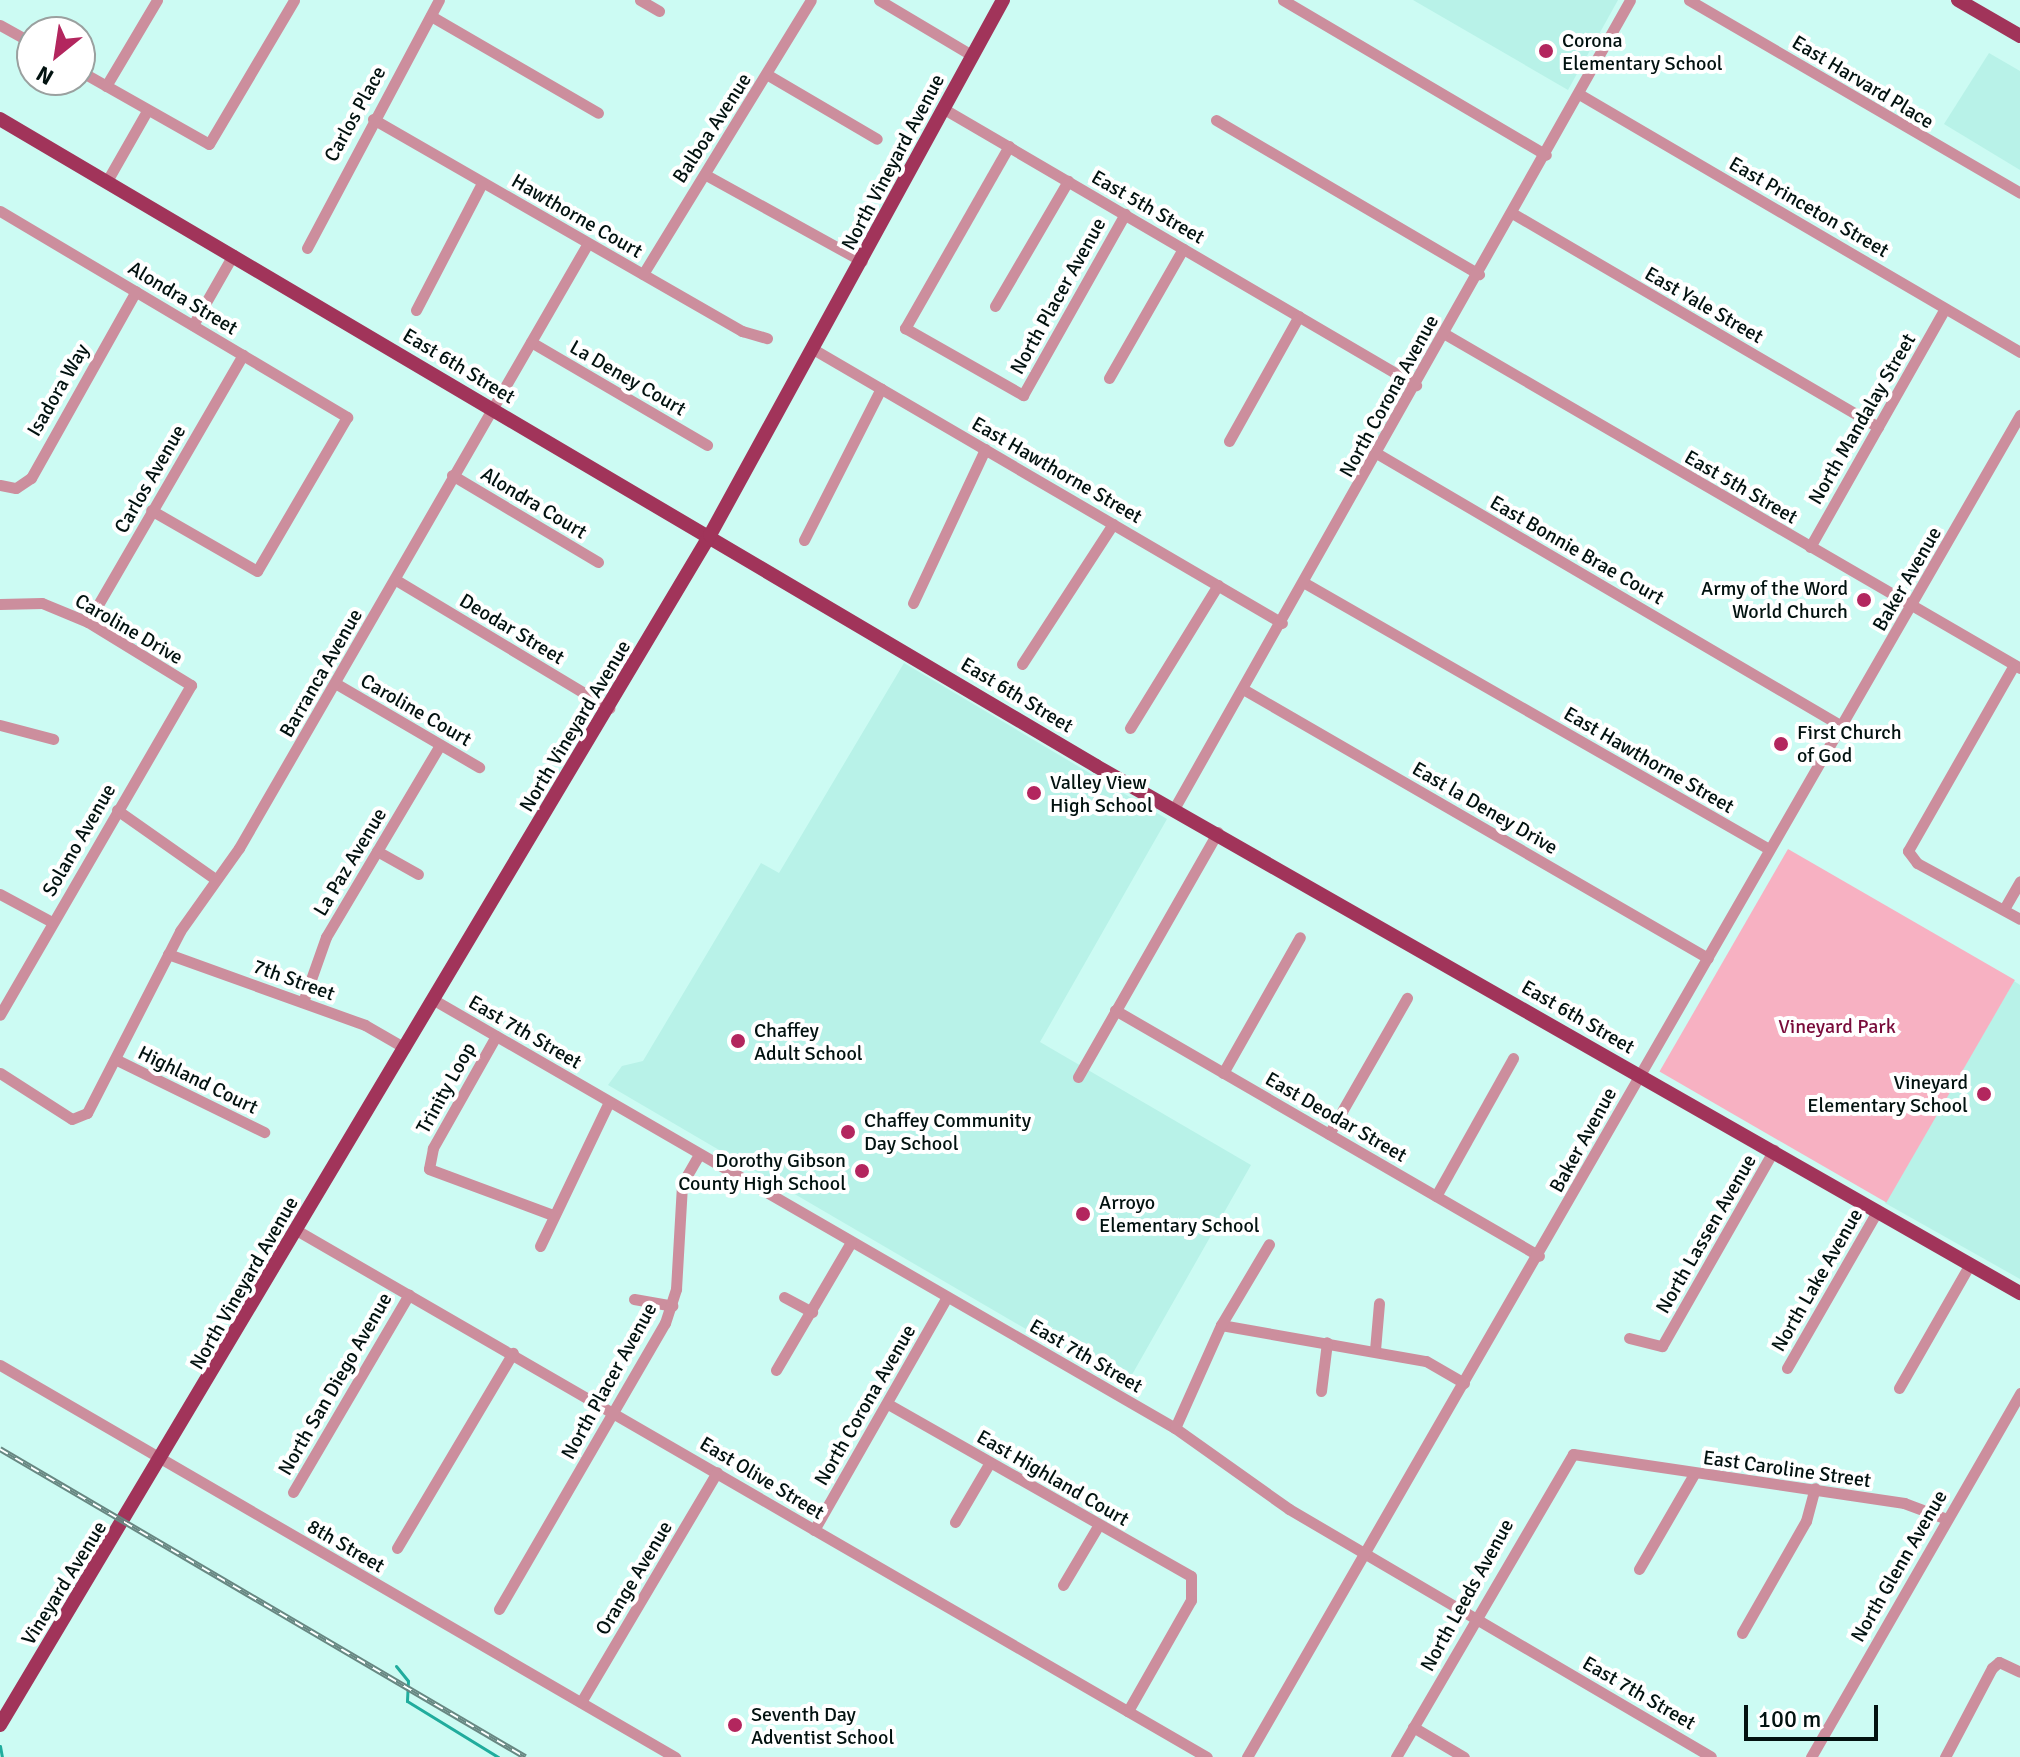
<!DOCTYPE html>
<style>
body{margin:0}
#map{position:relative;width:2020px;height:1757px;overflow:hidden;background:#ccfbf3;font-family:Signika,sans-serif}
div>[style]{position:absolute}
.built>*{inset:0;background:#b8f2e8}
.green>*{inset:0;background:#f7b1c2;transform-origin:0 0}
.stream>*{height:3px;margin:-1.5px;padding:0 1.5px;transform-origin:1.5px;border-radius:1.5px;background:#20ac9d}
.minor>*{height:11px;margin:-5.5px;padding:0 5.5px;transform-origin:5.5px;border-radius:5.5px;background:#cc8e9d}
.major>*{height:14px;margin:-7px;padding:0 7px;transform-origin:7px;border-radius:7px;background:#a1345a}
.rail>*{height:6px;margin-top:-3px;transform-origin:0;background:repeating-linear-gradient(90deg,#fff 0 9px,#688782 0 18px);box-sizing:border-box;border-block:2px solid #688782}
.dots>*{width:22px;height:22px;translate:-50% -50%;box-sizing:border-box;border:4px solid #fff;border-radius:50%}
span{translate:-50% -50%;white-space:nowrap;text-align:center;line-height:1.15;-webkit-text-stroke:8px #fff;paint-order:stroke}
.poi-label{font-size:20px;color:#021210}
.left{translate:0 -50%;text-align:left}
.right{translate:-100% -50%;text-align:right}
.street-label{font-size:20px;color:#021210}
.park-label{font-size:20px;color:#790b3a}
.north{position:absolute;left:16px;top:16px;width:80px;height:80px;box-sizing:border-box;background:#fff;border:2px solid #9aa09f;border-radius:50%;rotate:210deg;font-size:22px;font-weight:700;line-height:32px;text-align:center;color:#021210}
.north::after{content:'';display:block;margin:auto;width:28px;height:36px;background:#b3265e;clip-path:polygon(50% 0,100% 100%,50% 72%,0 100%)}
.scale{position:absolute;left:1744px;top:1705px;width:134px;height:36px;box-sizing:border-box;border:4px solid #021210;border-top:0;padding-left:10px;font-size:24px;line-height:28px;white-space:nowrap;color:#021210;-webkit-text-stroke:6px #fff;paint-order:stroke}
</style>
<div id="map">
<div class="built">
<i style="clip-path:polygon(1413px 0,1618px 0,1568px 90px)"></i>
<i style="clip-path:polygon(1989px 53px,2020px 71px,2020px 170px,1944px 124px)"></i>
<i style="clip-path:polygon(904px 663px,1167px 819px,1040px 1042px,1251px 1165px,1125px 1387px,608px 1085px,622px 1066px,643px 1061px,761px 863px,779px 873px)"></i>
<i style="clip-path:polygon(2014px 981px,2020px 985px,2020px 1279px,1885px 1203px)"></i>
</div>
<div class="green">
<i style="left:1788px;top:849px;width:262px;height:257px;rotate:30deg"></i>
</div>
<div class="stream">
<i style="left:396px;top:1666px;width:19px;rotate:51deg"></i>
<i style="left:408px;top:1681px;width:20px;rotate:93deg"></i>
<i style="left:407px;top:1701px;width:107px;rotate:31.6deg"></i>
<i style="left:0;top:1746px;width:11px;rotate:80deg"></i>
</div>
<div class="minor">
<i style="left:640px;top:0;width:22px;rotate:30deg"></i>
<i style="left:879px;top:0;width:109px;rotate:30.8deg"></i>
<i style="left:1283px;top:0;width:305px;rotate:30.5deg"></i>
<i style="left:1689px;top:0;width:383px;rotate:30.2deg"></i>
<i style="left:431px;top:16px;width:193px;rotate:30.1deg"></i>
<i style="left:0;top:25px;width:37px;rotate:29deg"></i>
<i style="left:80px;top:71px;width:148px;rotate:29.5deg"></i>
<i style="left:209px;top:144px;width:167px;rotate:-59.4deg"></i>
<i style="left:768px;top:75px;width:126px;rotate:30.4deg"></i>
<i style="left:106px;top:86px;width:100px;rotate:-59.3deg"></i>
<i style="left:1579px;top:94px;width:511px;rotate:30.33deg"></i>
<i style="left:944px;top:109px;width:547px;rotate:30.32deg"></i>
<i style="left:373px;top:119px;width:426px;rotate:29.9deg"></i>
<i style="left:742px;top:331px;width:26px;rotate:16deg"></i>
<i style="left:1216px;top:120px;width:305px;rotate:30.4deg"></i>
<i style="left:1009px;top:146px;width:210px;rotate:119.7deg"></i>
<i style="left:905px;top:328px;width:136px;rotate:29.6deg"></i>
<i style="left:1023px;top:395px;width:208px;rotate:-60.6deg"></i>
<i style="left:706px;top:175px;width:178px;rotate:28.9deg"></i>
<i style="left:107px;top:181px;width:81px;rotate:-60.3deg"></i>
<i style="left:0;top:211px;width:404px;rotate:30.7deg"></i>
<i style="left:347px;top:417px;width:178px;rotate:120.3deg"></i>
<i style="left:257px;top:571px;width:122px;rotate:-150.1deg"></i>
<i style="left:1512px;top:213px;width:424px;rotate:30.3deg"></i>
<i style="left:307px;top:248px;width:281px;rotate:-62deg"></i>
<i style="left:643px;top:274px;width:321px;rotate:-58.5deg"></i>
<i style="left:995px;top:306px;width:145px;rotate:-59.7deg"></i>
<i style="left:416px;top:310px;width:143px;rotate:-62.5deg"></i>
<i style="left:193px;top:325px;width:81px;rotate:-60.3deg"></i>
<i style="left:1445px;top:334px;width:665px;rotate:30.15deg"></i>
<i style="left:531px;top:342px;width:204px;rotate:30.3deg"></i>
<i style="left:813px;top:349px;width:543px;rotate:30.29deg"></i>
<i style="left:1109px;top:378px;width:149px;rotate:-60.2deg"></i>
<i style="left:1229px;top:441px;width:143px;rotate:-60.8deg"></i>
<i style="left:1378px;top:454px;width:536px;rotate:30.4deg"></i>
<i style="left:452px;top:475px;width:170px;rotate:30.8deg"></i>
<i style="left:0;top:485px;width:16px;rotate:11deg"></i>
<i style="left:16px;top:488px;width:18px;rotate:-34deg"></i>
<i style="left:31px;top:478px;width:214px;rotate:-60.7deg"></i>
<i style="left:804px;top:540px;width:170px;rotate:-63.1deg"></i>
<i style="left:1810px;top:547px;width:274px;rotate:-60.5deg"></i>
<i style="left:396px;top:580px;width:249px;rotate:31deg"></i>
<i style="left:1303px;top:582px;width:537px;rotate:29.81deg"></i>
<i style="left:913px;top:603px;width:170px;rotate:-64.9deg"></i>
<i style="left:0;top:604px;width:42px;rotate:-1.4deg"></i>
<i style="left:42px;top:603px;width:50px;rotate:22.4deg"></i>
<i style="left:88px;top:622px;width:121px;rotate:31.5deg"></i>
<i style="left:191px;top:685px;width:381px;rotate:120.1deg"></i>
<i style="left:88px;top:622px;width:309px;rotate:-59.9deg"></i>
<i style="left:1022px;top:664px;width:167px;rotate:-57deg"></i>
<i style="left:2014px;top:665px;width:214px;rotate:119.7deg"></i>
<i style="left:1908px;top:851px;width:15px;rotate:53deg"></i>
<i style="left:1917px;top:863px;width:117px;rotate:28.5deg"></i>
<i style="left:335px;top:683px;width:167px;rotate:30.3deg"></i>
<i style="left:1243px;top:689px;width:537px;rotate:30.05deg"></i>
<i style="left:0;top:725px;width:55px;rotate:14.8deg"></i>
<i style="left:1130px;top:728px;width:168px;rotate:-58.4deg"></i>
<i style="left:1175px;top:807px;width:926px;rotate:-60.58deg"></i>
<i style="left:117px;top:810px;width:120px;rotate:35.1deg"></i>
<i style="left:377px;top:851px;width:47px;rotate:29.3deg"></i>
<i style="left:0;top:894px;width:59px;rotate:28.3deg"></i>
<i style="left:2004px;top:909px;width:32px;rotate:-60deg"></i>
<i style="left:168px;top:954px;width:209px;rotate:19.8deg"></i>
<i style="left:365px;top:1025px;width:46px;rotate:29.9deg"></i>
<i style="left:434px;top:1000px;width:856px;rotate:30.01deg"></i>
<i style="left:1175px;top:1428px;width:140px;rotate:35.4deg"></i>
<i style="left:1289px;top:1509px;width:489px;rotate:30.4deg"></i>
<i style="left:303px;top:1002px;width:69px;rotate:-70.5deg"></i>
<i style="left:326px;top:937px;width:223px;rotate:-59.3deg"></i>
<i style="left:1115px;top:1010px;width:490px;rotate:30.1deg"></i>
<i style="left:496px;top:1036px;width:129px;rotate:119.4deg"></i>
<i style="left:433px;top:1148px;width:21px;rotate:101deg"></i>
<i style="left:429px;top:1169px;width:132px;rotate:20.4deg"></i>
<i style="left:117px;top:1060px;width:164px;rotate:26.1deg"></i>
<i style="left:0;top:1073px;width:85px;rotate:32.6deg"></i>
<i style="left:72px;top:1119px;width:16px;rotate:-22deg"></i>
<i style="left:87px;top:1113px;width:204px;rotate:-62.9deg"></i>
<i style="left:180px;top:931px;width:102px;rotate:-54.6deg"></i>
<i style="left:239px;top:848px;width:698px;rotate:-60.02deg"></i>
<i style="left:1223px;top:1073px;width:156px;rotate:-60.5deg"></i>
<i style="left:1078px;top:1077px;width:282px;rotate:-60.3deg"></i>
<i style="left:1329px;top:1134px;width:157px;rotate:-60.2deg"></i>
<i style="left:1436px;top:1196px;width:158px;rotate:-60.8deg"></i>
<i style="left:298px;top:1231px;width:1050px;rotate:30.06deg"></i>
<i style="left:540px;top:1246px;width:160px;rotate:-64.4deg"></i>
<i style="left:784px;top:1297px;width:32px;rotate:28deg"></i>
<i style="left:634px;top:1299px;width:39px;rotate:10deg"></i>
<i style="left:1221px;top:1325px;width:208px;rotate:10deg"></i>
<i style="left:1426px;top:1361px;width:44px;rotate:30.1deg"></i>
<i style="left:1629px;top:1338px;width:34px;rotate:14deg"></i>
<i style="left:1662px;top:1346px;width:226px;rotate:-60.3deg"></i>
<i style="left:1375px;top:1350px;width:47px;rotate:-85.1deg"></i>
<i style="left:0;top:1365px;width:781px;rotate:30.15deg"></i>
<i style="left:1787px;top:1368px;width:182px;rotate:-60.1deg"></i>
<i style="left:776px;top:1370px;width:148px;rotate:-59.6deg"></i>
<i style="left:1899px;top:1388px;width:143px;rotate:-60.2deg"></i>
<i style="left:1321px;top:1391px;width:49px;rotate:-83deg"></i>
<i style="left:888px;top:1404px;width:348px;rotate:29.6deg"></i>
<i style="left:1191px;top:1576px;width:24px;rotate:90deg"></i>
<i style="left:1191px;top:1600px;width:128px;rotate:119.6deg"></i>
<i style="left:1175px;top:1428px;width:113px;rotate:-65.9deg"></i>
<i style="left:1221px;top:1325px;width:94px;rotate:-59.3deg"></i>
<i style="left:293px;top:1492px;width:229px;rotate:-59.6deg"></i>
<i style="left:955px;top:1522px;width:69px;rotate:-59.7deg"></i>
<i style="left:814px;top:1530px;width:268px;rotate:-60.3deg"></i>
<i style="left:397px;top:1548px;width:227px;rotate:-59.3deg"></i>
<i style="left:1639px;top:1569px;width:110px;rotate:-59.9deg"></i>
<i style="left:1063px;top:1585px;width:69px;rotate:-59.3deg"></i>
<i style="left:499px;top:1609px;width:331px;rotate:-59.9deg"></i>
<i style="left:665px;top:1323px;width:36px;rotate:-72deg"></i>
<i style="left:676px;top:1289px;width:105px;rotate:-86.7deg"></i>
<i style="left:682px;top:1184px;width:34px;rotate:-60deg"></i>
<i style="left:1742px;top:1633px;width:129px;rotate:-60.3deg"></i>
<i style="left:1806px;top:1521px;width:34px;rotate:-75deg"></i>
<i style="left:581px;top:1702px;width:267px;rotate:-59.4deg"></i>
<i style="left:1413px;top:1727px;width:59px;rotate:30.5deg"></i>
<i style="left:1247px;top:1757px;width:1549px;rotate:-60.06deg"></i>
<i style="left:1396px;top:1757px;width:351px;rotate:-59.7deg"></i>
<i style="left:1573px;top:1454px;width:335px;rotate:8.4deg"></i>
<i style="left:1904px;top:1503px;width:46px;rotate:20.4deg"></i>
<i style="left:1811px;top:1757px;width:420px;rotate:-60.1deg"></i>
<i style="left:1945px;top:1757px;width:101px;rotate:-62.2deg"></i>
<i style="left:1992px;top:1668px;width:9px;rotate:-41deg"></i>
<i style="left:1999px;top:1662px;width:23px;rotate:25deg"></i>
</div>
<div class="major">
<i style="left:1958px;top:0;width:72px;rotate:30.1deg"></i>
<i style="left:0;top:119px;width:1273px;rotate:30.55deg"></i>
<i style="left:1096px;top:766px;width:1064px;rotate:29.7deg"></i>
<i style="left:0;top:1725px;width:1386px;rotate:-59.18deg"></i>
<i style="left:710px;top:535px;width:610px;rotate:-61.29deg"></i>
</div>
<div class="rail">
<i style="left:0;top:1449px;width:609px;rotate:30.4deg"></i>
</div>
<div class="dots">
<i style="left:1546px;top:51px;background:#b3265e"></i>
<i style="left:1864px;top:600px;background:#b3265e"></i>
<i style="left:1781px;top:744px;background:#b3265e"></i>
<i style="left:1034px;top:793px;background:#b3265e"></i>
<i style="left:738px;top:1041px;background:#b3265e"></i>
<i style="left:1984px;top:1094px;background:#b3265e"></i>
<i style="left:848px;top:1132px;background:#b3265e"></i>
<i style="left:862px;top:1171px;background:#b3265e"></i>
<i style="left:1083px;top:1214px;background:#b3265e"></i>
<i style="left:735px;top:1725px;background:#b3265e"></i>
</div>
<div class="poi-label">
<span class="left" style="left:1562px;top:52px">Corona<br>Elementary School</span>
<span class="right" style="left:1848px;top:600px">Army of the Word<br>World Church</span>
<span class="left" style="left:1797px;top:744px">First Church<br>of God</span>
<span class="left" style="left:1050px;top:794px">Valley View<br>High School</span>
<span class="left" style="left:754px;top:1042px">Chaffey<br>Adult School</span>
<span class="right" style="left:1968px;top:1094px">Vineyard<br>Elementary School</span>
<span class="left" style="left:864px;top:1132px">Chaffey Community<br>Day School</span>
<span class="right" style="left:846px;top:1172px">Dorothy Gibson<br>County High School</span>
<span class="left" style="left:1099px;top:1214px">Arroyo<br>Elementary School</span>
<span class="left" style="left:751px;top:1726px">Seventh Day<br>Adventist School</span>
</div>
<div class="street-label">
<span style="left:1863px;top:82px;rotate:31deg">East Harvard Place</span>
<span style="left:355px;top:114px;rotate:-61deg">Carlos Place</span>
<span style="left:712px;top:128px;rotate:-57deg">Balboa Avenue</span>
<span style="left:893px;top:162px;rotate:-62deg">North Vineyard Avenue</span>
<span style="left:1148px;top:207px;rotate:30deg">East 5th Street</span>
<span style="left:1809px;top:207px;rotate:30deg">East Princeton Street</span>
<span style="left:577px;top:216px;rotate:30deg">Hawthorne Court</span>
<span style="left:1058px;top:296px;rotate:-61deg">North Placer Avenue</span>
<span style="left:183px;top:298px;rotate:31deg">Alondra Street</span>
<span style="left:1704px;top:305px;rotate:30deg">East Yale Street</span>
<span style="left:459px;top:366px;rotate:31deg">East 6th Street</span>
<span style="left:628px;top:378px;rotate:30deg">La Deney Court</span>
<span style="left:58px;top:390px;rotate:-60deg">Isadora Way</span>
<span style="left:1389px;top:396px;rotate:-61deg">North Corona Avenue</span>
<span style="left:1862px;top:419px;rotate:-60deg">North Mandalay Street</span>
<span style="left:1057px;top:470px;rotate:30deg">East Hawthorne Street</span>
<span style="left:150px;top:479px;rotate:-60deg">Carlos Avenue</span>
<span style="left:1741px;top:487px;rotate:30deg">East 5th Street</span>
<span style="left:534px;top:503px;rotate:31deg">Alondra Court</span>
<span style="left:1577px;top:550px;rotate:30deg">East Bonnie Brae Court</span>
<span style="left:1907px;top:579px;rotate:-60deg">Baker Avenue</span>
<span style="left:129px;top:629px;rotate:30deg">Caroline Drive</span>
<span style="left:512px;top:629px;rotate:31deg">Deodar Street</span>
<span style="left:321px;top:673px;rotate:-60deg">Barranca Avenue</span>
<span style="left:1017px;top:695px;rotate:31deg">East 6th Street</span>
<span style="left:416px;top:710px;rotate:30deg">Caroline Court</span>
<span style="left:575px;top:726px;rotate:-59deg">North Vineyard Avenue</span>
<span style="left:1649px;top:760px;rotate:30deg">East Hawthorne Street</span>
<span style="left:1485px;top:808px;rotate:30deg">East la Deney Drive</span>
<span style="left:79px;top:840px;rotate:-60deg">Solano Avenue</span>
<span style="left:350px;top:862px;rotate:-59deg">La Paz Avenue</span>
<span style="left:294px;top:980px;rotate:20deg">7th Street</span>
<span style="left:1578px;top:1017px;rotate:30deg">East 6th Street</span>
<span style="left:525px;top:1032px;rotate:30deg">East 7th Street</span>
<span style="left:198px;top:1080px;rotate:26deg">Highland Court</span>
<span style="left:446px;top:1088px;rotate:-61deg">Trinity Loop</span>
<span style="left:1336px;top:1117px;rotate:30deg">East Deodar Street</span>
<span style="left:1583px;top:1140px;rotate:-61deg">Baker Avenue</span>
<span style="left:1706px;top:1234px;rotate:-60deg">North Lassen Avenue</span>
<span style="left:1817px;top:1280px;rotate:-60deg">North Lake Avenue</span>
<span style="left:244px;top:1283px;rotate:-60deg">North Vineyard Avenue</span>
<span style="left:1086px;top:1356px;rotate:30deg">East 7th Street</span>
<span style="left:609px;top:1381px;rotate:-61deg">North Placer Avenue</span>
<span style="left:335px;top:1384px;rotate:-60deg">North San Diego Avenue</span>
<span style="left:865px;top:1405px;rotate:-60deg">North Corona Avenue</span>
<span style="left:1787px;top:1469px;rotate:8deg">East Caroline Street</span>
<span style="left:762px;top:1478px;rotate:31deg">East Olive Street</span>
<span style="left:1053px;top:1478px;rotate:30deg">East Highland Court</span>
<span style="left:346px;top:1546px;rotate:30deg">8th Street</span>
<span style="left:1899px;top:1566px;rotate:-60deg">North Glenn Avenue</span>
<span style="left:634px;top:1578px;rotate:-59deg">Orange Avenue</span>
<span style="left:64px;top:1583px;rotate:-58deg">Vineyard Avenue</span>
<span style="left:1467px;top:1595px;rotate:-61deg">North Leeds Avenue</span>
<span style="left:1639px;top:1693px;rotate:30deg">East 7th Street</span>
</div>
<div class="park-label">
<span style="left:1837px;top:1026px">Vineyard Park</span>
</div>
<div class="north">N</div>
<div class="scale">100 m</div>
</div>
